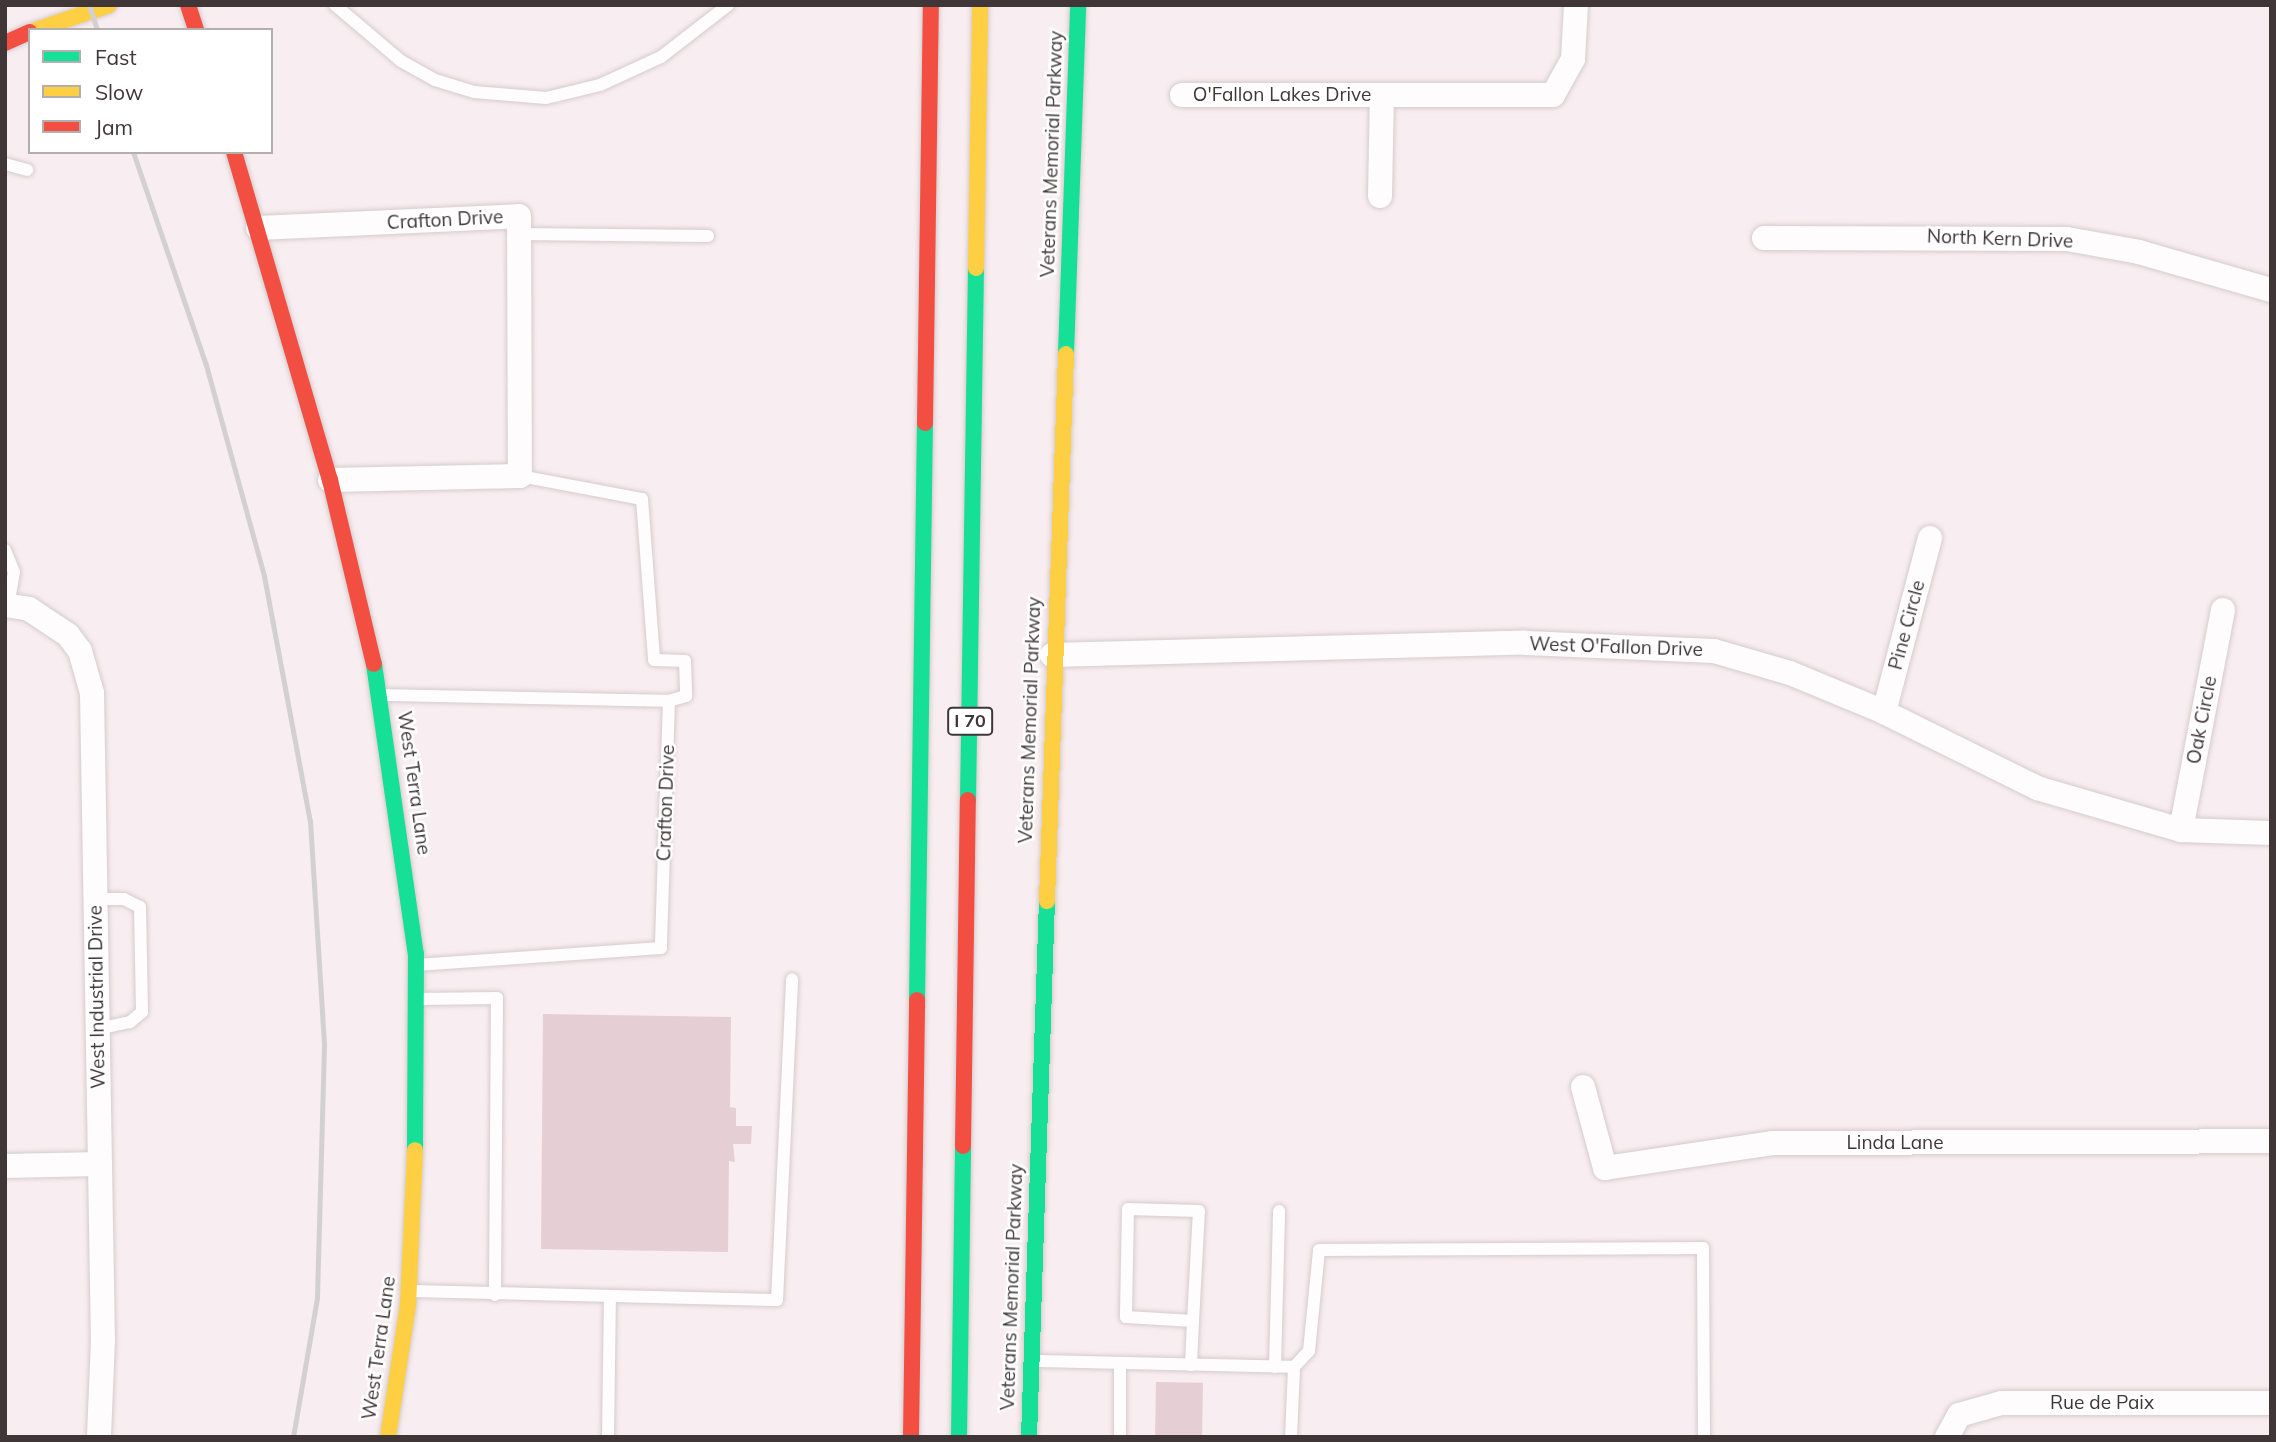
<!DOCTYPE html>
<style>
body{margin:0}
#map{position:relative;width:2276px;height:1442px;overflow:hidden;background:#f8edf0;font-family:Mulish,sans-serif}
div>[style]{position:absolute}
.building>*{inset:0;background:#e5cfd4;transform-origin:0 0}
.roads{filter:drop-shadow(0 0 2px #d5cbcd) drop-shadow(0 0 2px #d5cbcd)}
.lane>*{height:12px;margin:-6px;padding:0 6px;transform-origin:6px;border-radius:6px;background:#fefcfd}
.street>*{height:24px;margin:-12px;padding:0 12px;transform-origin:12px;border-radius:12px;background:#fefcfd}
.fast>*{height:16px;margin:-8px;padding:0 8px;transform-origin:8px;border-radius:8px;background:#16e098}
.slow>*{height:16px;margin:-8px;padding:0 8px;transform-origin:8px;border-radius:8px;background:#ffcf43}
.jam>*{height:16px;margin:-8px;padding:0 8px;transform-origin:8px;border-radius:8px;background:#f24e42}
.rail>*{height:5px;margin:-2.5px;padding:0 2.5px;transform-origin:2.5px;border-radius:2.5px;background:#d3d0d1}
span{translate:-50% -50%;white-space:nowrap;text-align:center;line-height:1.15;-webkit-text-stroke:5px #fff;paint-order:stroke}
.shield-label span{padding:2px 5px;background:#fff;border:2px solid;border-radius:5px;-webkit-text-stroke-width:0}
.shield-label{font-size:18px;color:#403638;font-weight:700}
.street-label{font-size:19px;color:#403638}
.frame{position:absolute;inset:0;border:7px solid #403638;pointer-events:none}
.legend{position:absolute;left:28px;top:28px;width:245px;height:126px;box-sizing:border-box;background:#fff;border:2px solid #b3afaf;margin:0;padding:9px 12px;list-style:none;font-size:21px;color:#403638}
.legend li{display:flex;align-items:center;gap:14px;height:35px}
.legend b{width:35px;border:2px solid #b3afaf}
</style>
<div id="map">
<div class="building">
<i style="clip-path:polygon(543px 1014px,731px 1017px,730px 1107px,736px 1108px,736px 1126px,752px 1126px,751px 1144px,733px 1144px,735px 1162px,729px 1161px,728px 1252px,541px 1249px)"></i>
<i style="left:1156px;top:1382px;width:47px;height:55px;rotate:1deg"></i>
</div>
<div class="roads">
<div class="lane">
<i style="left:335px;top:5px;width:87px;rotate:40.3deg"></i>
<i style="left:401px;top:61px;width:39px;rotate:29deg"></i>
<i style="left:435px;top:80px;width:41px;rotate:17.1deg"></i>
<i style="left:474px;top:92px;width:72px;rotate:4.8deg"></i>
<i style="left:546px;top:98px;width:56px;rotate:-13.5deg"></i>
<i style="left:600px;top:85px;width:67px;rotate:-24.7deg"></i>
<i style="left:661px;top:57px;width:85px;rotate:-37.8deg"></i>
<i style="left:5px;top:164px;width:23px;rotate:15deg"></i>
<i style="left:519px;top:234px;width:189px;rotate:0.6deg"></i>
<i style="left:520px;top:476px;width:124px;rotate:10.7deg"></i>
<i style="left:642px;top:499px;width:161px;rotate:85.7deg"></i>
<i style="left:654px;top:660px;width:31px;rotate:2deg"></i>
<i style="left:685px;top:661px;width:35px;rotate:88deg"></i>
<i style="left:686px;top:696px;width:18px;rotate:164deg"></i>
<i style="left:5px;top:550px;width:24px;rotate:68deg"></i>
<i style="left:14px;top:572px;width:35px;rotate:100deg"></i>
<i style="left:384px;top:695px;width:285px;rotate:1.2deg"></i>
<i style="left:669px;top:701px;width:247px;rotate:91.9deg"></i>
<i style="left:661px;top:948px;width:245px;rotate:176deg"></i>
<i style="left:95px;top:899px;width:29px"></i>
<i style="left:124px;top:899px;width:18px;rotate:27deg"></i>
<i style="left:140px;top:907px;width:105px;rotate:88.9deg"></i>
<i style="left:142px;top:1012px;width:16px;rotate:140deg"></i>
<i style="left:130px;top:1022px;width:33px;rotate:168deg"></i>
<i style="left:418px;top:999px;width:79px;rotate:-0.7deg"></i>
<i style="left:497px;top:998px;width:297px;rotate:90.4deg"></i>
<i style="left:409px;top:1291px;width:368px;rotate:1.4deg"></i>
<i style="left:777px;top:1300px;width:321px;rotate:-87.3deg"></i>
<i style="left:1034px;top:1361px;width:260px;rotate:1.3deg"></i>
<i style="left:1191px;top:1365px;width:44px;rotate:-87.4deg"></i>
<i style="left:1193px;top:1321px;width:110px;rotate:-86.9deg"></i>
<i style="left:1199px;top:1211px;width:71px;rotate:-178.4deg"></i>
<i style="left:1128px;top:1209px;width:108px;rotate:91.1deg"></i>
<i style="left:1126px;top:1317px;width:67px;rotate:3.4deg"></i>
<i style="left:1275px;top:1367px;width:156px;rotate:-88.5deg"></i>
<i style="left:608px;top:1437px;width:140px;rotate:-89.2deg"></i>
<i style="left:1120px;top:1437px;width:74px;rotate:-90deg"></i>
<i style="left:1291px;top:1437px;width:70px;rotate:-87.5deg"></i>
<i style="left:1294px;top:1367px;width:22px;rotate:-47deg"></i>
<i style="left:1309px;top:1351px;width:101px;rotate:-84.3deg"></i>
<i style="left:1319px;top:1250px;width:384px;rotate:-0.3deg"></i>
<i style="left:1703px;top:1248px;width:189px;rotate:89.7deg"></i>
</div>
<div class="street">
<i style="left:1182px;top:95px;width:371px"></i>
<i style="left:1553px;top:95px;width:41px;rotate:-60.9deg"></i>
<i style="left:1573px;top:59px;width:54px;rotate:-86.8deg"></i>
<i style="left:1380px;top:196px;width:100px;rotate:-88.9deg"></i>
<i style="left:258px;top:228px;width:261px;rotate:-2.6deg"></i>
<i style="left:519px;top:216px;width:260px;rotate:89.8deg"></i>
<i style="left:520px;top:476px;width:190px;rotate:178.8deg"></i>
<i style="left:1764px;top:238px;width:303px;rotate:0.2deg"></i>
<i style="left:2067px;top:239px;width:73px;rotate:10.2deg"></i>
<i style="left:2139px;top:252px;width:137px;rotate:16.1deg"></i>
<i style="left:5px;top:605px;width:24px;rotate:9deg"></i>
<i style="left:29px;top:609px;width:47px;rotate:33.7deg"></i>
<i style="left:68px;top:635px;width:20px;rotate:53deg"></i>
<i style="left:80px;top:651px;width:44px;rotate:74.1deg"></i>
<i style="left:92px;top:693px;width:647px;rotate:89.03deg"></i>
<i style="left:103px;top:1340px;width:97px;rotate:92.4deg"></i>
<i style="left:1052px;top:655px;width:473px;rotate:-1.5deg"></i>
<i style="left:1525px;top:643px;width:189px;rotate:2.4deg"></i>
<i style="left:1714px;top:651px;width:79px;rotate:16.1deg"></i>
<i style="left:1790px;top:673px;width:102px;rotate:22.5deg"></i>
<i style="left:1884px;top:712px;width:171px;rotate:26.4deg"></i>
<i style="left:2037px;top:788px;width:150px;rotate:16.3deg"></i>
<i style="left:2181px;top:830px;width:90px;rotate:1.9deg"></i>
<i style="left:1884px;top:712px;width:180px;rotate:-75.2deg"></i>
<i style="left:2181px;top:830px;width:224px;rotate:-79.2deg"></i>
<i style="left:1583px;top:1087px;width:84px;rotate:74.8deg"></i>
<i style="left:1605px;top:1168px;width:169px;rotate:-8.5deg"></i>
<i style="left:1772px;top:1143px;width:499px;rotate:-0.2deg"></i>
<i style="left:5px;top:1166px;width:95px;rotate:-1.2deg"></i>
<i style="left:1947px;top:1437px;width:25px;rotate:-61deg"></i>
<i style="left:1959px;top:1415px;width:44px;rotate:-15.9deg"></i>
<i style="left:2001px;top:1403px;width:270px"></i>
</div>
<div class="fast">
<i style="left:1066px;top:354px;width:349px;rotate:-88deg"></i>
<i style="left:374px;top:664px;width:293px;rotate:81.8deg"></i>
<i style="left:416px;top:954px;width:196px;rotate:90.3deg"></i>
<i style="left:968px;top:800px;width:532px;rotate:-89.14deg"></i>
<i style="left:917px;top:1000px;width:577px;rotate:-89.21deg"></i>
<i style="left:959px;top:1437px;width:291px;rotate:-89.2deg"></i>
<i style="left:1029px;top:1437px;width:536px;rotate:-88.08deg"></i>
</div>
<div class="slow">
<i style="left:36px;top:30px;width:77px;rotate:-18.9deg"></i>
<i style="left:976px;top:268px;width:263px;rotate:-89.1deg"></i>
<i style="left:1047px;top:901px;width:547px;rotate:-88.01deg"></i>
<i style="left:388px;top:1437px;width:134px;rotate:-81.4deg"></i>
<i style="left:408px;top:1305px;width:155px;rotate:-87.4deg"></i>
</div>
<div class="jam">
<i style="left:188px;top:5px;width:26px;rotate:72deg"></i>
<i style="left:5px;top:43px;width:27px;rotate:-24deg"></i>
<i style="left:234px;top:152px;width:342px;rotate:73.7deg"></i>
<i style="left:330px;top:480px;width:189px;rotate:76.6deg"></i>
<i style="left:925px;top:423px;width:418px;rotate:-89.2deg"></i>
<i style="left:963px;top:1146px;width:346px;rotate:-89.2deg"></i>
<i style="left:911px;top:1437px;width:437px;rotate:-89.2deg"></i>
</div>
</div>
<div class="rail">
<i style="left:89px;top:5px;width:26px;rotate:72deg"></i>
<i style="left:133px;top:152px;width:225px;rotate:71.1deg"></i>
<i style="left:206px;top:365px;width:219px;rotate:74.6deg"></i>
<i style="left:264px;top:576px;width:249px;rotate:79.4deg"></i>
<i style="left:310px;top:821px;width:225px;rotate:86.4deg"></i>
<i style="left:324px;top:1046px;width:252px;rotate:91.6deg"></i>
<i style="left:317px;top:1298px;width:141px;rotate:99.8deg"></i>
</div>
<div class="shield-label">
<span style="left:970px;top:721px">I 70</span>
</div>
<div class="street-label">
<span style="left:1282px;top:95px">O'Fallon Lakes Drive</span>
<span style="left:1052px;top:154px;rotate:-88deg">Veterans Memorial Parkway</span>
<span style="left:445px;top:220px;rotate:-3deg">Crafton Drive</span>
<span style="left:2000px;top:239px;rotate:2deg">North Kern Drive</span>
<span style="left:1907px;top:625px;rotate:-75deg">Pine Circle</span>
<span style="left:1616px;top:647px;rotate:2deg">West O'Fallon Drive</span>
<span style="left:1030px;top:720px;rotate:-88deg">Veterans Memorial Parkway</span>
<span style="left:2202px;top:720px;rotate:-79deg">Oak Circle</span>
<span style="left:414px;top:783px;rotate:82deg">West Terra Lane</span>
<span style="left:666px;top:803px;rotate:-88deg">Crafton Drive</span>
<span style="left:97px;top:997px;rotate:-91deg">West Industrial Drive</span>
<span style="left:1895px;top:1143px">Linda Lane</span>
<span style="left:1012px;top:1287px;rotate:-88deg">Veterans Memorial Parkway</span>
<span style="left:379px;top:1348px;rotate:-82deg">West Terra Lane</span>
<span style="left:2102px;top:1403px">Rue de Paix</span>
</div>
<div class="frame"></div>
<ul class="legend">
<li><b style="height:9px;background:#16e098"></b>Fast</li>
<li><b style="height:9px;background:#ffcf43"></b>Slow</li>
<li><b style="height:9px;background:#f24e42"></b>Jam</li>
</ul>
</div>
